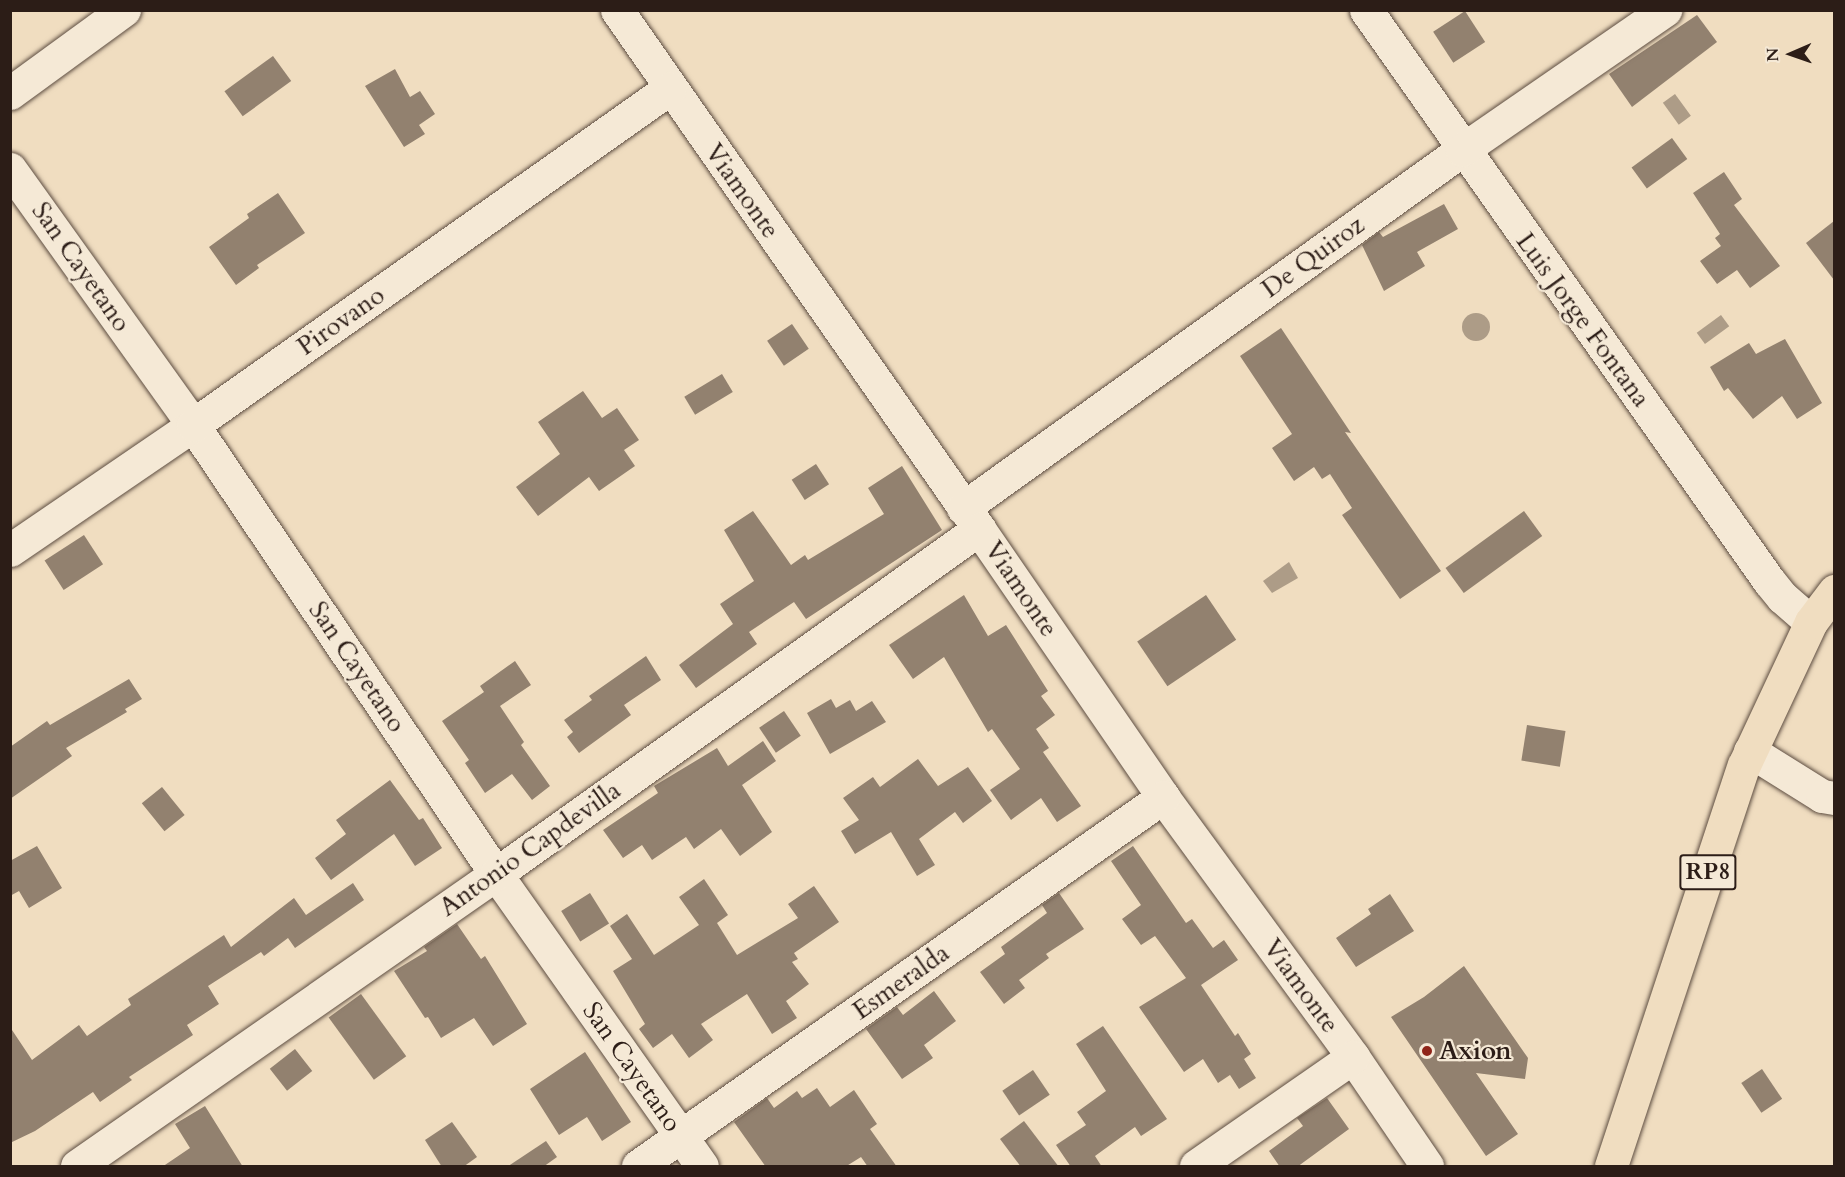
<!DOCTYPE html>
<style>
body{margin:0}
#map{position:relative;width:1845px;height:1177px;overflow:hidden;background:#f0ddc0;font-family:Cardo,serif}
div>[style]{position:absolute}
.water>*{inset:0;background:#ad9c87;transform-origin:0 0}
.round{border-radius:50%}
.building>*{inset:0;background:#92816f;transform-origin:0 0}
.roads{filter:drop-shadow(0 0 2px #5d4d41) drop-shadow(0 0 2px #5d4d41)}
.minor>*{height:33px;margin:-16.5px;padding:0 16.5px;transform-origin:16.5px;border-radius:16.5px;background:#f5e9d6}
.major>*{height:33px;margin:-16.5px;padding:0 16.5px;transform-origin:16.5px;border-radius:16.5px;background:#f0ddc0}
.dots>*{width:16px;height:16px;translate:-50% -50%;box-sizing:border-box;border:3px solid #f5e9d6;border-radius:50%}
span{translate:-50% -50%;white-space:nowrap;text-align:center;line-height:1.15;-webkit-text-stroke:4.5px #f5e9d6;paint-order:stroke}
.shield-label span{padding:2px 4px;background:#f5e9d6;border:2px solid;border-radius:4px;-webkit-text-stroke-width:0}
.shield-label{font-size:24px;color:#2c1d17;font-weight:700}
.street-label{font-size:26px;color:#2c1d17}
.poi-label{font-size:26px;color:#2c1d17;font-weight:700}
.left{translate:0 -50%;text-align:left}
.frame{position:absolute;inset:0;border:12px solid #2c1d17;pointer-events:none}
.north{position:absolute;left:1761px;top:24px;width:60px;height:60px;-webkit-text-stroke:4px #f5e9d6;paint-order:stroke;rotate:268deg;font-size:16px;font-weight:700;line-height:24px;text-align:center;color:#2c1d17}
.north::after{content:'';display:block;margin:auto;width:21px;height:27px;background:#2c1d17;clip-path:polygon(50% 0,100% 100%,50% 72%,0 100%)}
</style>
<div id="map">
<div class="water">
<i style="left:1675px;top:94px;width:27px;height:15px;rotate:54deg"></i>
<i class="round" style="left:1462px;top:313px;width:28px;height:28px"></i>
<i style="left:1721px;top:315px;width:14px;height:30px;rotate:54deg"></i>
<i style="clip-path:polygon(1289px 562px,1298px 578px,1272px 593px,1263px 581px)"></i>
</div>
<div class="building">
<i style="left:1465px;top:11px;width:37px;height:38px;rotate:57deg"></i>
<i style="clip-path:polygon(1697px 15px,1717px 42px,1632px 107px,1609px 74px)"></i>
<i style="left:273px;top:56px;width:31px;height:60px;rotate:54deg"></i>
<i style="clip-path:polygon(395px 69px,410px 97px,420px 91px,435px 114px,419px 125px,425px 134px,404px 147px,365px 86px)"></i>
<i style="left:1672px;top:138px;width:26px;height:50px;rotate:54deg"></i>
<i style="clip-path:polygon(1724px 172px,1742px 199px,1734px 205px,1780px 266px,1750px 288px,1737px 270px,1717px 284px,1700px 261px,1721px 246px,1715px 238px,1720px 234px,1693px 193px)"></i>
<i style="clip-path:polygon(278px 193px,305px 233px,257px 265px,259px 268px,236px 285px,209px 247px,249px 218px,247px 214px)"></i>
<i style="clip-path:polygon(1444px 204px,1458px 229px,1417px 252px,1425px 266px,1384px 291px,1362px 245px,1379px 232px,1383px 237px)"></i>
<i style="clip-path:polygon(1834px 221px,1834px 280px,1806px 243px)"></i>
<i style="left:792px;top:324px;width:30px;height:30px;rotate:56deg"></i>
<i style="clip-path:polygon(1281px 328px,1351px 433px,1345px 432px,1441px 571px,1400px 599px,1342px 515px,1352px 508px,1330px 474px,1322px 479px,1314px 467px,1294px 481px,1272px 448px,1292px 434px,1240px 356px)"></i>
<i style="clip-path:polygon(1785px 339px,1822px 403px,1797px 419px,1782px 396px,1753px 419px,1728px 388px,1724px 391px,1710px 367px,1749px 343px,1756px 354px)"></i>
<i style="left:722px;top:374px;width:21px;height:44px;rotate:59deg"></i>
<i style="clip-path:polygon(583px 391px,602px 418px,617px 408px,639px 440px,624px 450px,635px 466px,599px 491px,589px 477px,538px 516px,516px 487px,560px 454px,538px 422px)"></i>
<i style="left:816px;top:464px;width:24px;height:29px;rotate:57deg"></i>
<i style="clip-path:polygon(902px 466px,942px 530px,806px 619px,794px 602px,749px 632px,757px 644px,696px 688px,679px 665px,733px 624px,720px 604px,754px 581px,724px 530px,753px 511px,791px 565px,805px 555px,808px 560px,884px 514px,868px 488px)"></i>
<i style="left:1524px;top:511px;width:31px;height:97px;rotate:54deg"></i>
<i style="left:84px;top:535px;width:35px;height:47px;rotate:57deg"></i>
<i style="clip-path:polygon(964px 595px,988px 636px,1006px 625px,1048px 691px,1041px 696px,1055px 715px,1036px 729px,1049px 748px,1043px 752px,1081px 806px,1057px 822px,1041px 798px,1011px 820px,990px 790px,1020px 769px,992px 729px,988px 732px,944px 657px,913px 679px,889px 645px)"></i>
<i style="left:1206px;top:595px;width:54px;height:83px;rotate:56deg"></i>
<i style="clip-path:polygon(646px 656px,661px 680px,624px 705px,631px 715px,579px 753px,567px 737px,573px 732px,564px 720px,592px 700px,589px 696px)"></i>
<i style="clip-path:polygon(515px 661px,531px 685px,500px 706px,524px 742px,521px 745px,550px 786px,532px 800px,512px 774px,485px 793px,465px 763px,469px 760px,442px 721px,484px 692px,480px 686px)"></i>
<i style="clip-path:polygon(129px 679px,142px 699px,125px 709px,127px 712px,66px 748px,72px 756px,10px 799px,10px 747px,47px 721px,50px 725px)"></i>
<i style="clip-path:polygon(831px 699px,836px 708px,850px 700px,856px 711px,872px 701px,886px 722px,830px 754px,807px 713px)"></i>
<i style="left:784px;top:711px;width:30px;height:30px;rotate:56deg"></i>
<i style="left:1527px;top:725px;width:39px;height:36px;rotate:9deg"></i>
<i style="clip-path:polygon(763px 741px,776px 761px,742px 785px,772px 832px,740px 856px,721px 829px,694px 849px,686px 837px,652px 860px,642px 845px,623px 858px,603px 830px,658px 793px,654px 786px,717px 748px,728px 766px)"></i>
<i style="clip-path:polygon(918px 759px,938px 786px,968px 767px,992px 801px,963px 823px,955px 812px,919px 839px,935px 865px,917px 876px,891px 832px,855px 854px,841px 831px,859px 820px,843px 798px,873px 777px,880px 787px)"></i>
<i style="clip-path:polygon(390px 780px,419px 820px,423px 818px,442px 848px,415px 866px,394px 834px,331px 880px,315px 858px,346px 834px,336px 820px)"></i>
<i style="left:162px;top:787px;width:36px;height:26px;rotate:51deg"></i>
<i style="clip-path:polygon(37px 846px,62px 888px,29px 908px,19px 891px,10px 896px,10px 861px)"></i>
<i style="clip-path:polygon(1133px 846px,1186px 923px,1192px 919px,1213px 948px,1224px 940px,1238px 960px,1201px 985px,1235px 1036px,1238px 1033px,1251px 1054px,1244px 1059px,1256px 1078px,1239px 1089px,1230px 1075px,1218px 1083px,1203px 1059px,1184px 1072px,1139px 1007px,1186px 978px,1155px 936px,1141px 945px,1122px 919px,1141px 905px,1111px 861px)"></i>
<i style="clip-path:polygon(704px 879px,728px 915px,717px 923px,737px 955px,798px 918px,788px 904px,814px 886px,839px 922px,794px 953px,798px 959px,792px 962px,809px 984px,786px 1001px,797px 1018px,772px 1034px,747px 994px,701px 1024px,713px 1040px,689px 1058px,672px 1034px,653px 1048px,639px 1029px,645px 1024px,613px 971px,632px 959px,610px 926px,627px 914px,654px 955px,699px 925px,679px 897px)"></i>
<i style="clip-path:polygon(353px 883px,364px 900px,295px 948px,288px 938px,264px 956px,261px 952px,208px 986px,219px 1004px,187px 1025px,193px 1035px,129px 1077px,132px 1080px,100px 1102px,93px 1092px,35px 1131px,10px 1143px,10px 1027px,32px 1060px,79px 1025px,87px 1036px,131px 1005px,128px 999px,224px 935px,231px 947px,294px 898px,306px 915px)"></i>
<i style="left:590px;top:893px;width:36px;height:34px;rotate:58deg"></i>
<i style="clip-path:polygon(1059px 893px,1084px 929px,1046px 954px,1049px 958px,1019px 980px,1025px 988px,1004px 1004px,980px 972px,1005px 954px,1001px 947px,1047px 913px,1042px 905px)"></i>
<i style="clip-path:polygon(1390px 894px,1414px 931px,1356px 967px,1336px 938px,1371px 914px,1368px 909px)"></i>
<i style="clip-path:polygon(457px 924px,481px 959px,485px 956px,527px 1024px,493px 1046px,474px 1018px,441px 1038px,428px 1017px,425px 1018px,394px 971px,427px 951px,424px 947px)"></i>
<i style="clip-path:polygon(1464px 966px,1528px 1058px,1525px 1079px,1476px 1073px,1518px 1134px,1486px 1156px,1391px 1017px,1424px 997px)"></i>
<i style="clip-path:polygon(934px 991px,956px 1021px,924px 1045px,933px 1058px,902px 1079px,866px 1029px,897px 1007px,903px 1015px)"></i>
<i style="left:361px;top:994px;width:77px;height:40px;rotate:54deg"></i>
<i style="clip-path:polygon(1103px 1026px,1167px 1119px,1141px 1136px,1135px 1127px,1095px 1156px,1102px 1167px,1071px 1167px,1056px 1145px,1086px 1125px,1077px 1112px,1106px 1091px,1076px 1044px)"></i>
<i style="left:295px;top:1049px;width:28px;height:32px;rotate:52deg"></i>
<i style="clip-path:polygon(585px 1052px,631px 1122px,602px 1141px,587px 1117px,559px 1135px,530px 1089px)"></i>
<i style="left:1762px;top:1069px;width:36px;height:25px;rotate:56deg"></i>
<i style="left:1033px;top:1070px;width:30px;height:37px;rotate:56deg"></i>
<i style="clip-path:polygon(817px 1088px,830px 1107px,854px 1090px,877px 1124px,870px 1129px,897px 1167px,868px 1167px,861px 1157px,845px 1167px,766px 1167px,734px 1122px,767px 1098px,774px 1108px,797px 1091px,802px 1098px)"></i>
<i style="clip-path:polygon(1327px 1098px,1349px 1129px,1297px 1167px,1280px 1167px,1269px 1151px,1303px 1126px,1297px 1118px)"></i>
<i style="clip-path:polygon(205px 1106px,243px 1167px,162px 1167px,190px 1148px,175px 1124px)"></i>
<i style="clip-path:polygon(1024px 1121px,1059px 1167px,1021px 1167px,1000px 1139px)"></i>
<i style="clip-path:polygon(452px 1122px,477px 1157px,463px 1167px,442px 1167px,425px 1140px)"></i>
<i style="clip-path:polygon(546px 1141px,557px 1157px,543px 1167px,507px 1167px)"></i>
</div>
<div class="roads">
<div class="minor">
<i style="left:617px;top:10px;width:633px;rotate:55.1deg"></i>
<i style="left:979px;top:529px;width:325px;rotate:55.5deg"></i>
<i style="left:1163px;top:797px;width:322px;rotate:53.8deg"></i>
<i style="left:1353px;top:1057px;width:132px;rotate:55.8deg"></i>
<i style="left:1366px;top:10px;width:699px;rotate:54.79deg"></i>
<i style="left:1769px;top:581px;width:21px;rotate:51deg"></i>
<i style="left:1782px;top:597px;width:38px;rotate:41deg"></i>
<i style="left:10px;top:93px;width:141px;rotate:-36.1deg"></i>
<i style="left:10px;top:169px;width:315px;rotate:54.4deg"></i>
<i style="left:193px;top:425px;width:542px;rotate:55.99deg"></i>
<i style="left:496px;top:874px;width:357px;rotate:54.8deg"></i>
<i style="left:963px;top:508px;width:614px;rotate:-35.66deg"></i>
<i style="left:1462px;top:150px;width:247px;rotate:-34.6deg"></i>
<i style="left:10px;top:550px;width:222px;rotate:-34.3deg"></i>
<i style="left:193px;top:425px;width:584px;rotate:-35.24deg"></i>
<i style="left:1750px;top:751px;width:85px;rotate:32deg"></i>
<i style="left:1822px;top:796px;width:12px;rotate:9deg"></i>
<i style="left:77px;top:1166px;width:511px;rotate:-34.87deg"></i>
<i style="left:496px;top:874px;width:594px;rotate:-35.54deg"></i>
<i style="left:638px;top:1166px;width:642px;rotate:-35.1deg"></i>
<i style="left:1196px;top:1166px;width:191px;rotate:-34.8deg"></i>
</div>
<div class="major">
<i style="left:1611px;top:1166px;width:422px;rotate:-71.7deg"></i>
<i style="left:1744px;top:765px;width:158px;rotate:-64.9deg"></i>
<i style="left:1811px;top:622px;width:39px;rotate:-53deg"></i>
</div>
</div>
<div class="dots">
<i style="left:1427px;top:1051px;background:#8f2418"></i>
</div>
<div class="shield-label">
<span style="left:1708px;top:872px">RP8</span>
</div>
<div class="street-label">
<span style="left:742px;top:191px;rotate:55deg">Viamonte</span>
<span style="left:1313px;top:257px;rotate:-36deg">De Quiroz</span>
<span style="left:81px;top:267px;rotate:55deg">San Cayetano</span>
<span style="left:1583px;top:320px;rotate:54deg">Luis Jorge Fontana</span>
<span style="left:341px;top:321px;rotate:-35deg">Pirovano</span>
<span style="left:1021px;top:589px;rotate:56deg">Viamonte</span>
<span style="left:357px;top:667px;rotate:56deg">San Cayetano</span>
<span style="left:530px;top:849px;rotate:-35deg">Antonio Capdevilla</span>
<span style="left:901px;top:982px;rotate:-35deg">Esmeralda</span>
<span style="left:1301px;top:986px;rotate:54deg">Viamonte</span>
<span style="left:632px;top:1067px;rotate:55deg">San Cayetano</span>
</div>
<div class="poi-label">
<span class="left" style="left:1439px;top:1051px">Axion</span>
</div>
<div class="frame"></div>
<div class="north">N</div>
</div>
